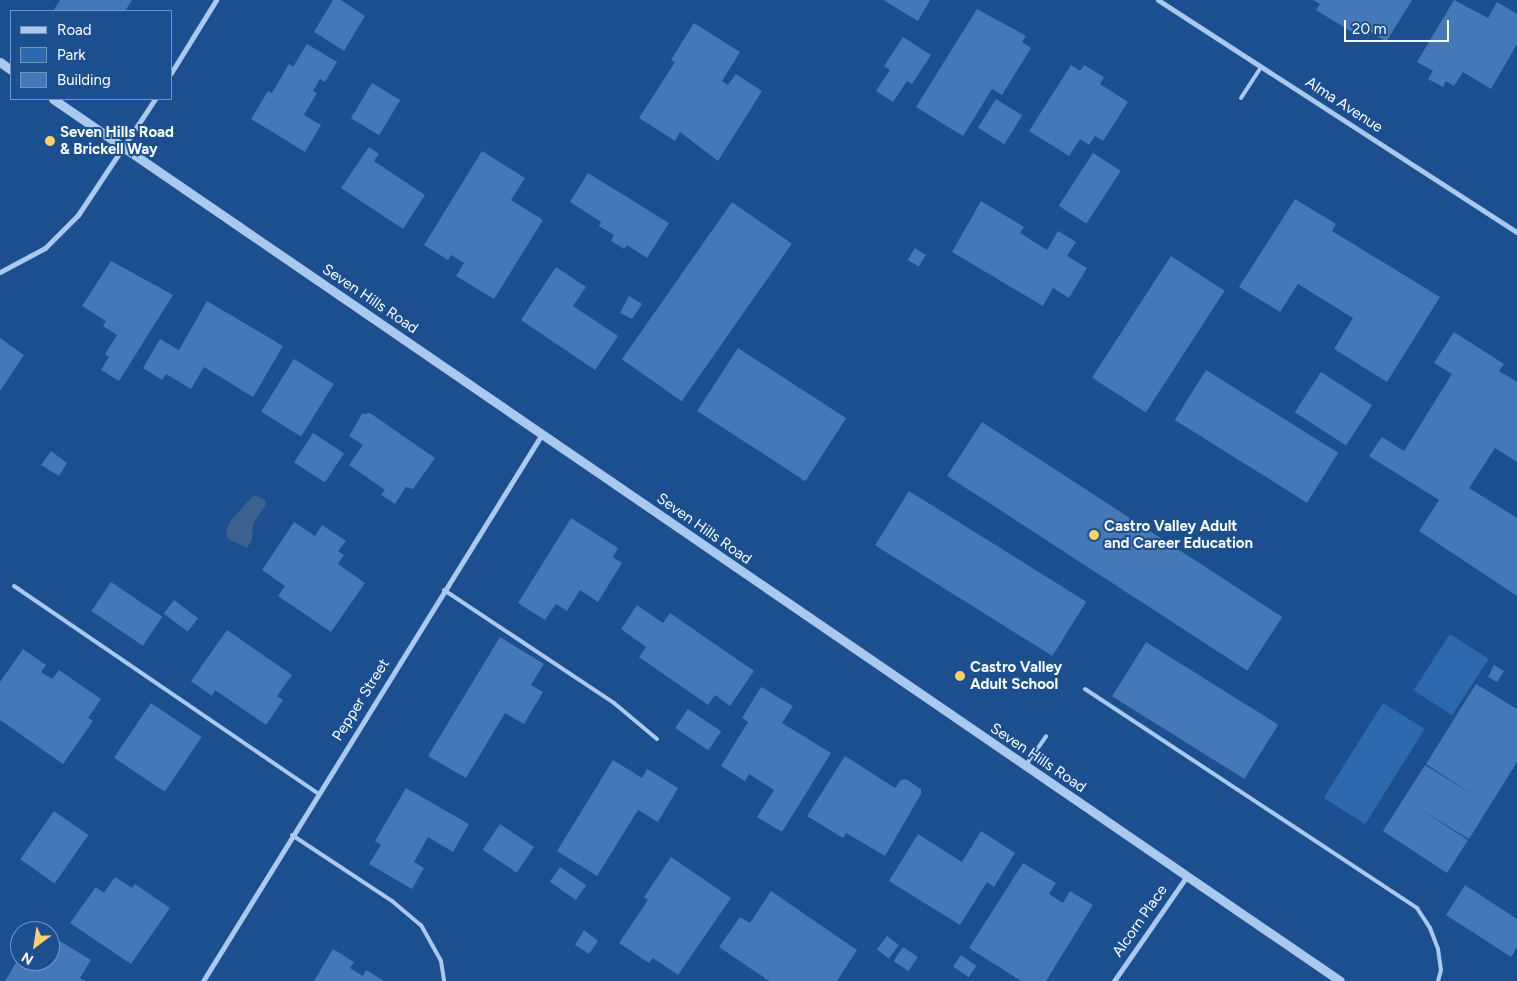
<!DOCTYPE html>
<style>
body{margin:0}
#map{position:relative;width:1517px;height:981px;overflow:hidden;background:#1b4f8f;font-family:Figtree,sans-serif}
div>[style]{position:absolute}
.green>*{inset:0;background:#2e69ad;transform-origin:0 0}
.water>*{inset:0;background:#3c6290}
.building>*{inset:0;background:#4478b7;transform-origin:0 0}
.service>*{height:4px;margin:-2px;padding:0 2px;transform-origin:2px;border-radius:2px;background:#a9c9ee}
.minor>*{height:5px;margin:-2.5px;padding:0 2.5px;transform-origin:2.5px;border-radius:2.5px;background:#a9c9ee}
.tertiary>*{height:9px;margin:-4.5px;padding:0 4.5px;transform-origin:4.5px;border-radius:4.5px;background:#a9c9ee}
.dots>*{width:14px;height:14px;translate:-50% -50%;box-sizing:border-box;border:2px solid #1b4f8f;border-radius:50%}
span{translate:-50% -50%;white-space:nowrap;text-align:center;line-height:1.15;-webkit-text-stroke:4px #1b4f8f;paint-order:stroke}
.street-label{font-size:15px;color:#fff}
.poi-label{font-size:15px;color:#fff;font-weight:700}
.left{translate:0 -50%;text-align:left}
.legend{position:absolute;left:10px;top:10px;width:162px;height:90px;box-sizing:border-box;background:#1b4f8f;border:1px solid #7695bc;margin:0;padding:6px 9px;list-style:none;font-size:15px;color:#fff}
.legend li{display:flex;align-items:center;gap:10px;height:25px}
.legend b{width:25px;border:1px solid #7695bc}
.north{position:absolute;left:10px;top:921px;width:50px;height:50px;box-sizing:border-box;background:#1b4f8f;border:1px solid #7695bc;border-radius:50%;rotate:211deg;font-size:14px;font-weight:700;line-height:20px;text-align:center;color:#fff}
.north::after{content:'';display:block;margin:auto;width:18px;height:22px;background:#ffd166;clip-path:polygon(50% 0,100% 100%,50% 72%,0 100%)}
.scale{position:absolute;left:1344px;top:20px;width:105px;height:22px;box-sizing:border-box;border:2px solid #fff;border-top:0;padding-left:6px;font-size:15px;line-height:18px;white-space:nowrap;color:#fff;-webkit-text-stroke:4px #1b4f8f;paint-order:stroke}
</style>
<div id="map">
<div class="green">
<i style="left:1450px;top:634px;width:46px;height:67px;rotate:33deg"></i>
<i style="left:1383px;top:703px;width:49px;height:112px;rotate:32deg"></i>
</div>
<div class="water">
<i style="clip-path:polygon(254px 495px,265px 500px,266px 504px,253px 524px,252px 540px,247px 548px,228px 539px,226px 532px,231px 520px)"></i>
</div>
<div class="building">
<i style="clip-path:polygon(60px 0,132px 0,125px 11px,53px 11px)"></i>
<i style="clip-path:polygon(333px 0,341px 0,365px 16px,344px 51px,314px 32px)"></i>
<i style="clip-path:polygon(883px 0,930px 0,918px 21px)"></i>
<i style="clip-path:polygon(1313px 0,1412px 0,1386px 42px,1357px 23px,1352px 32px,1316px 10px,1320px 4px)"></i>
<i style="clip-path:polygon(1454px 0,1488px 18px,1497px 2px,1517px 14px,1517px 44px,1491px 89px,1463px 72px,1454px 86px,1446px 81px,1443px 87px,1428px 79px,1433px 71px,1417px 62px)"></i>
<i style="clip-path:polygon(977px 9px,1026px 36px,1022px 42px,1031px 48px,1002px 95px,992px 89px,963px 136px,916px 107px)"></i>
<i style="clip-path:polygon(694px 23px,740px 52px,722px 81px,728px 85px,736px 74px,762px 91px,718px 161px,680px 132px,675px 141px,639px 118px,675px 62px,671px 60px)"></i>
<i style="clip-path:polygon(903px 37px,931px 55px,912px 84px,907px 81px,893px 102px,876px 91px,890px 70px,884px 66px)"></i>
<i style="clip-path:polygon(307px 44px,337px 62px,325px 82px,320px 79px,313px 91px,317px 93px,304px 115px,321px 125px,305px 152px,251px 119px,268px 91px,272px 93px,289px 64px,293px 67px)"></i>
<i style="clip-path:polygon(1071px 65px,1080px 71px,1084px 65px,1104px 77px,1100px 84px,1128px 102px,1103px 141px,1095px 136px,1089px 145px,1080px 139px,1069px 156px,1029px 131px)"></i>
<i style="left:372px;top:83px;width:33px;height:41px;rotate:31deg"></i>
<i style="left:996px;top:99px;width:31px;height:34px;rotate:32deg"></i>
<i style="clip-path:polygon(369px 147px,379px 154px,374px 161px,425px 195px,403px 229px,341px 188px)"></i>
<i style="clip-path:polygon(482px 151px,525px 178px,511px 200px,543px 220px,494px 299px,456px 276px,464px 263px,451px 255px,448px 260px,424px 245px)"></i>
<i style="left:1093px;top:153px;width:33px;height:63px;rotate:33deg"></i>
<i style="clip-path:polygon(588px 173px,669px 223px,647px 258px,627px 245px,624px 249px,611px 241px,614px 235px,599px 226px,601px 222px,570px 202px)"></i>
<i style="clip-path:polygon(1295px 199px,1336px 224px,1332px 231px,1440px 297px,1387px 382px,1334px 349px,1353px 318px,1298px 284px,1280px 312px,1239px 287px)"></i>
<i style="clip-path:polygon(981px 201px,1024px 227px,1020px 233px,1047px 250px,1058px 231px,1076px 242px,1067px 256px,1087px 268px,1069px 298px,1053px 288px,1043px 306px,952px 252px)"></i>
<i style="left:732px;top:202px;width:73px;height:192px;rotate:35deg"></i>
<i style="left:915px;top:248px;width:13px;height:14px;rotate:32deg"></i>
<i style="left:1171px;top:256px;width:64px;height:145px;rotate:33deg"></i>
<i style="clip-path:polygon(111px 261px,173px 295px,119px 381px,101px 370px,109px 357px,105px 354px,117px 335px,103px 326px,106px 321px,82px 306px)"></i>
<i style="clip-path:polygon(556px 267px,586px 287px,573px 306px,618px 336px,595px 370px,521px 320px)"></i>
<i style="clip-path:polygon(629px 296px,642px 304px,632px 319px,620px 313px)"></i>
<i style="clip-path:polygon(207px 301px,283px 346px,253px 397px,204px 367px,191px 389px,166px 374px,162px 380px,143px 368px,160px 339px,179px 350px)"></i>
<i style="clip-path:polygon(1454px 332px,1504px 364px,1499px 371px,1517px 382px,1517px 462px,1495px 448px,1469px 488px,1517px 518px,1517px 596px,1419px 531px,1439px 500px,1369px 456px,1382px 437px,1404px 451px,1452px 374px,1434px 363px)"></i>
<i style="clip-path:polygon(0 338px,24px 355px,0 391px)"></i>
<i style="left:738px;top:348px;width:129px;height:75px;rotate:33deg"></i>
<i style="left:294px;top:359px;width:47px;height:62px;rotate:32deg"></i>
<i style="left:1206px;top:370px;width:156px;height:59px;rotate:32deg"></i>
<i style="left:1321px;top:372px;width:61px;height:48px;rotate:33deg"></i>
<i style="clip-path:polygon(370px 413px,435px 458px,413px 489px,406px 487px,395px 504px,381px 495px,385px 490px,349px 465px,363px 445px,349px 436px,362px 414px)"></i>
<i style="left:982px;top:422px;width:358px;height:64px;rotate:33deg"></i>
<i style="left:313px;top:433px;width:37px;height:35px;rotate:33deg"></i>
<i style="clip-path:polygon(51px 451px,67px 463px,59px 476px,41px 465px)"></i>
<i style="left:909px;top:491px;width:209px;height:64px;rotate:32deg"></i>
<i style="clip-path:polygon(571px 518px,618px 548px,613px 557px,622px 563px,598px 602px,580px 590px,567px 611px,556px 604px,545px 620px,518px 603px)"></i>
<i style="clip-path:polygon(294px 522px,315px 536px,322px 525px,346px 541px,338px 551px,344px 555px,338px 564px,365px 583px,331px 632px,278px 596px,285px 586px,262px 570px)"></i>
<i style="left:111px;top:582px;width:62px;height:35px;rotate:34deg"></i>
<i style="left:174px;top:600px;width:30px;height:17px;rotate:37deg"></i>
<i style="clip-path:polygon(637px 605px,663px 623px,670px 613px,754px 671px,730px 706px,715px 695px,708px 705px,639px 657px,646px 647px,621px 629px)"></i>
<i style="clip-path:polygon(227px 630px,292px 675px,277px 696px,283px 700px,266px 725px,215px 690px,212px 696px,191px 681px)"></i>
<i style="clip-path:polygon(500px 637px,544px 664px,531px 685px,543px 692px,524px 724px,505px 713px,466px 778px,428px 756px)"></i>
<i style="left:1146px;top:642px;width:156px;height:64px;rotate:32deg"></i>
<i style="clip-path:polygon(23px 649px,46px 665px,41px 672px,52px 679px,59px 670px,101px 699px,88px 718px,93px 721px,63px 764px,0 720px,0 682px)"></i>
<i style="clip-path:polygon(1494px 665px,1504px 671px,1497px 682px,1488px 677px)"></i>
<i style="clip-path:polygon(1476px 684px,1517px 709px,1517px 762px,1469px 839px,1420px 809px,1468px 840px,1447px 873px,1383px 831px,1425px 765px,1475px 796px,1426px 764px)"></i>
<i style="clip-path:polygon(761px 687px,793px 706px,782px 723px,831px 753px,782px 832px,757px 817px,774px 790px,749px 774px,745px 781px,721px 766px,748px 722px,742px 718px)"></i>
<i style="left:151px;top:703px;width:61px;height:66px;rotate:34deg"></i>
<i style="left:688px;top:709px;width:40px;height:23px;rotate:34deg"></i>
<i style="clip-path:polygon(845px 756px,895px 788px,901px 780px,906px 779px,921px 789px,921px 794px,885px 856px,846px 833px,843px 838px,807px 816px)"></i>
<i style="clip-path:polygon(613px 760px,642px 778px,647px 769px,678px 788px,658px 822px,638px 810px,597px 876px,557px 851px)"></i>
<i style="clip-path:polygon(406px 788px,469px 824px,453px 852px,428px 837px,414px 862px,424px 868px,412px 889px,369px 864px,381px 845px,375px 841px)"></i>
<i style="left:54px;top:811px;width:42px;height:59px;rotate:35deg"></i>
<i style="left:500px;top:824px;width:41px;height:31px;rotate:34deg"></i>
<i style="clip-path:polygon(981px 831px,1015px 853px,994px 887px,987px 882px,960px 925px,889px 881px,918px 834px,962px 862px)"></i>
<i style="clip-path:polygon(671px 857px,731px 898px,678px 975px,653px 958px,649px 963px,619px 943px,648px 900px,644px 897px)"></i>
<i style="clip-path:polygon(1023px 863px,1056px 883px,1049px 894px,1063px 903px,1070px 891px,1093px 905px,1046px 981px,1021px 981px,969px 948px)"></i>
<i style="left:560px;top:867px;width:32px;height:18px;rotate:35deg"></i>
<i style="clip-path:polygon(115px 877px,132px 888px,135px 884px,170px 908px,131px 964px,70px 923px,96px 887px,104px 893px)"></i>
<i style="clip-path:polygon(1465px 885px,1517px 919px,1517px 947px,1511px 957px,1446px 915px)"></i>
<i style="clip-path:polygon(771px 891px,857px 950px,837px 981px,769px 981px,719px 947px,740px 917px,750px 923px)"></i>
<i style="clip-path:polygon(584px 930px,598px 941px,589px 954px,575px 945px)"></i>
<i style="left:887px;top:936px;width:15px;height:17px;rotate:37deg"></i>
<i style="clip-path:polygon(55px 938px,91px 960px,80px 978px,85px 981px,5px 981px,20px 956px,20px 961px,50px 961px,50px 946px)"></i>
<i style="left:903px;top:947px;width:18px;height:17px;rotate:34deg"></i>
<i style="clip-path:polygon(333px 949px,354px 962px,350px 968px,363px 976px,366px 970px,384px 981px,314px 981px)"></i>
<i style="left:961px;top:955px;width:19px;height:14px;rotate:35deg"></i>
</div>
<div class="service">
<i style="left:1241px;top:98px;width:37px;rotate:-57deg"></i>
<i style="left:14px;top:586px;width:367px;rotate:34.3deg"></i>
<i style="left:444px;top:590px;width:204px;rotate:33.6deg"></i>
<i style="left:614px;top:703px;width:56px;rotate:39.9deg"></i>
<i style="left:1085px;top:689px;width:398px;rotate:33.4deg"></i>
<i style="left:1417px;top:908px;width:24px;rotate:57deg"></i>
<i style="left:1430px;top:928px;width:22px;rotate:69deg"></i>
<i style="left:1438px;top:949px;width:21px;rotate:82deg"></i>
<i style="left:1441px;top:970px;width:11px;rotate:105deg"></i>
<i style="left:1026px;top:765px;width:35px;rotate:-55deg"></i>
<i style="left:292px;top:835px;width:120px;rotate:33.4deg"></i>
<i style="left:392px;top:901px;width:38px;rotate:40deg"></i>
<i style="left:421px;top:925px;width:41px;rotate:60.9deg"></i>
<i style="left:441px;top:961px;width:20px;rotate:81deg"></i>
</div>
<div class="minor">
<i style="left:1158px;top:0;width:427px;rotate:32.9deg"></i>
<i style="left:171px;top:73px;width:86px;rotate:-58.3deg"></i>
<i style="left:0;top:272px;width:51px;rotate:-28.1deg"></i>
<i style="left:45px;top:248px;width:47px;rotate:-45deg"></i>
<i style="left:78px;top:215px;width:139px;rotate:-56.4deg"></i>
<i style="left:203px;top:981px;width:644px;rotate:-58.21deg"></i>
<i style="left:1114px;top:981px;width:128px;rotate:-55.2deg"></i>
</div>
<div class="tertiary">
<i style="left:0;top:62px;width:14px;rotate:36deg"></i>
<i style="left:53px;top:99px;width:1560px;rotate:34.42deg"></i>
</div>
<div class="dots">
<i style="left:50px;top:141px;background:#ffd166"></i>
<i style="left:1094px;top:535px;background:#ffd166"></i>
<i style="left:960px;top:676px;background:#ffd166"></i>
</div>
<div class="street-label">
<span style="left:1344px;top:105px;rotate:33deg">Alma Avenue</span>
<span style="left:370px;top:299px;rotate:34deg">Seven Hills Road</span>
<span style="left:704px;top:529px;rotate:35deg">Seven Hills Road</span>
<span style="left:361px;top:700px;rotate:-58deg">Pepper Street</span>
<span style="left:1038px;top:758px;rotate:34deg">Seven Hills Road</span>
<span style="left:1140px;top:921px;rotate:-55deg">Alcorn Place</span>
</div>
<div class="poi-label">
<span class="left" style="left:60px;top:141px">Seven Hills Road<br>&amp; Brickell Way</span>
<span class="left" style="left:1104px;top:535px">Castro Valley Adult<br>and Career Education</span>
<span class="left" style="left:970px;top:676px">Castro Valley<br>Adult School</span>
</div>
<ul class="legend">
<li><b style="height:6px;background:#a9c9ee"></b>Road</li>
<li><b style="height:14px;background:#2e69ad"></b>Park</li>
<li><b style="height:14px;background:#4478b7"></b>Building</li>
</ul>
<div class="north">N</div>
<div class="scale">20 m</div>
</div>
